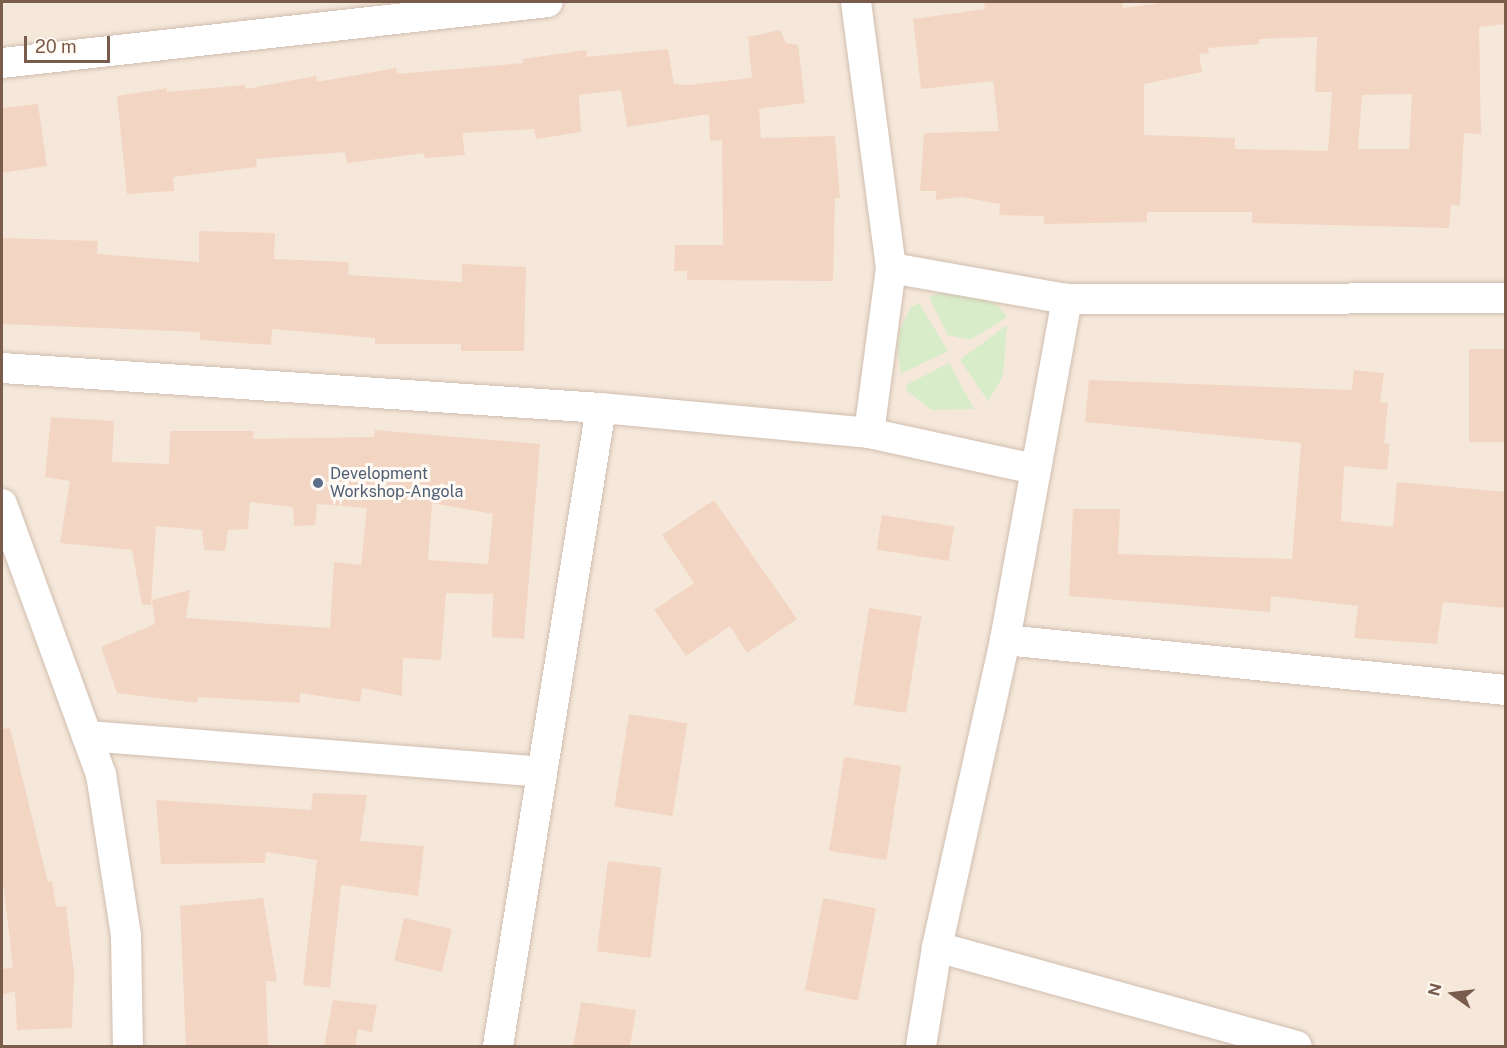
<!DOCTYPE html>
<style>
body{margin:0}
#map{position:relative;width:1507px;height:1048px;overflow:hidden;background:#fdf6ec;font-family:"Public Sans",sans-serif}
div>[style]{position:absolute}
.residential>*{inset:0;background:#f5e8da;transform-origin:0 0}
.green>*{inset:0;background:#d8ecc9}
.building>*{inset:0;background:#f3d5c3;transform-origin:0 0}
.roads{filter:drop-shadow(0 0 2px #d1beb0) drop-shadow(0 0 2px #d1beb0)}
.minor>*{height:30px;margin:-15px;padding:0 15px;transform-origin:15px;border-radius:15px;background:#fff}
.dots>*{width:16px;height:16px;translate:-50% -50%;box-sizing:border-box;border:3px solid #fffaf3;border-radius:50%}
span{translate:-50% -50%;white-space:nowrap;text-align:center;line-height:1.15;-webkit-text-stroke:6px #fffaf3;paint-order:stroke}
.service-label{font-size:16px;color:#4e5e75}
.left{translate:0 -50%;text-align:left}
.frame{position:absolute;inset:0;border:3px solid #7a5c4d;pointer-events:none}
.north{position:absolute;left:1423px;top:964px;width:60px;height:60px;-webkit-text-stroke:4px #fffaf3;paint-order:stroke;rotate:284deg;font-size:16px;font-weight:700;line-height:24px;text-align:center;color:#7a5c4d}
.north::after{content:'';display:block;margin:auto;width:21px;height:27px;background:#7a5c4d;clip-path:polygon(50% 0,100% 100%,50% 72%,0 100%)}
.scale{position:absolute;left:24px;top:36px;width:86px;height:27px;box-sizing:border-box;border:3px solid #7a5c4d;border-top:0;padding-left:8px;font-size:18px;line-height:21px;white-space:nowrap;color:#7a5c4d;-webkit-text-stroke:4px #fffaf3;paint-order:stroke}
</style>
<div id="map">
<div class="residential">
<i style="left:2px;top:2px;width:1503px;height:1044px"></i>
</div>
<div class="green">
<i style="clip-path:polygon(943px 292px,981px 298px,996px 304px,1007px 317px,970px 340px,948px 335px,929px 297px)"></i>
<i style="clip-path:polygon(919px 303px,948px 351px,901px 374px,897px 348px,901px 327px,911px 307px)"></i>
<i style="clip-path:polygon(1007px 325px,1003px 376px,988px 401px,960px 360px)"></i>
<i style="clip-path:polygon(949px 363px,974px 409px,932px 410px,907px 391px,906px 385px)"></i>
</div>
<div class="building">
<i style="clip-path:polygon(evenodd,984px 2px,1122px 2px,1123px 8px,1168px 2px,1506px 2px,1506px 24px,1479px 27px,1481px 134px,1464px 133px,1460px 206px,1451px 205px,1449px 228px,1252px 223px,1252px 212px,1147px 212px,1147px 222px,1044px 224px,1044px 216px,999px 215px,1000px 204px,961px 197px,936px 200px,936px 191px,920px 191px,924px 133px,999px 131px,993px 81px,921px 89px,913px 19px,985px 9px,984px 2px,1317px 37px,1315px 92px,1332px 92px,1328px 151px,1235px 149px,1235px 138px,1144px 135px,1144px 84px,1202px 72px,1199px 54px,1209px 53px,1208px 48px,1259px 44px,1259px 39px,1317px 37px,984px 2px,1412px 94px,1409px 149px,1358px 149px,1362px 95px,1412px 94px)"></i>
<i style="clip-path:polygon(780px 30px,786px 43px,798px 45px,805px 103px,759px 109px,761px 138px,835px 136px,840px 198px,835px 198px,833px 281px,687px 280px,687px 271px,674px 271px,675px 245px,723px 245px,722px 140px,710px 141px,709px 114px,627px 127px,621px 90px,579px 95px,581px 132px,536px 139px,534px 129px,462px 133px,465px 155px,425px 158px,424px 153px,347px 163px,345px 152px,256px 159px,257px 167px,173px 177px,174px 191px,127px 194px,117px 96px,167px 88px,167px 92px,245px 85px,246px 89px,316px 76px,317px 82px,396px 68px,397px 74px,523px 63px,523px 59px,586px 50px,587px 57px,668px 49px,674px 84px,688px 85px,752px 78px,748px 37px)"></i>
<i style="clip-path:polygon(38px 104px,47px 166px,2px 173px,2px 108px)"></i>
<i style="clip-path:polygon(199px 231px,275px 233px,274px 259px,349px 262px,348px 275px,462px 282px,462px 264px,526px 267px,524px 351px,461px 351px,461px 344px,375px 344px,375px 338px,272px 329px,271px 345px,200px 340px,200px 332px,2px 324px,2px 238px,98px 241px,97px 254px,199px 262px)"></i>
<i style="left:1469px;top:349px;width:37px;height:93px"></i>
<i style="clip-path:polygon(1354px 370px,1384px 373px,1380px 402px,1388px 403px,1384px 443px,1390px 444px,1387px 470px,1344px 466px,1341px 521px,1393px 527px,1397px 482px,1506px 492px,1506px 608px,1443px 602px,1437px 644px,1354px 638px,1358px 606px,1271px 596px,1270px 612px,1069px 596px,1073px 509px,1120px 509px,1118px 554px,1292px 559px,1301px 443px,1085px 422px,1089px 380px,1352px 390px)"></i>
<i style="clip-path:polygon(evenodd,51px 417px,114px 421px,112px 462px,169px 464px,170px 431px,254px 431px,253px 439px,374px 437px,375px 430px,540px 444px,524px 639px,492px 637px,493px 594px,446px 593px,441px 660px,403px 658px,402px 696px,362px 688px,360px 702px,300px 693px,300px 703px,198px 697px,197px 703px,117px 693px,101px 647px,155px 624px,152px 600px,190px 590px,186px 618px,330px 628px,334px 562px,361px 565px,367px 508px,317px 504px,315px 525px,294px 526px,293px 507px,250px 502px,248px 529px,228px 530px,225px 551px,204px 550px,202px 530px,156px 526px,151px 605px,142px 605px,132px 550px,60px 543px,70px 481px,45px 477px,51px 417px,432px 503px,493px 514px,488px 564px,428px 560px,432px 503px)"></i>
<i style="clip-path:polygon(714px 500px,797px 619px,747px 653px,730px 626px,686px 656px,654px 610px,694px 583px,662px 535px)"></i>
<i style="left:882px;top:515px;width:73px;height:35px;rotate:9deg"></i>
<i style="left:869px;top:608px;width:53px;height:98px;rotate:9deg"></i>
<i style="left:629px;top:714px;width:59px;height:94px;rotate:9deg"></i>
<i style="clip-path:polygon(10px 728px,48px 882px,52px 881px,56px 907px,66px 906px,74px 974px,72px 1028px,17px 1030px,15px 991px,2px 995px,2px 969px,13px 968px,2px 873px,2px 729px)"></i>
<i style="left:844px;top:757px;width:58px;height:95px;rotate:9deg"></i>
<i style="clip-path:polygon(313px 793px,367px 795px,360px 841px,424px 846px,418px 896px,341px 885px,330px 988px,303px 985px,317px 860px,266px 852px,265px 863px,161px 864px,156px 800px,311px 810px)"></i>
<i style="left:608px;top:861px;width:54px;height:91px;rotate:7deg"></i>
<i style="clip-path:polygon(263px 898px,277px 982px,266px 981px,268px 1047px,186px 1047px,180px 906px)"></i>
<i style="left:823px;top:898px;width:54px;height:94px;rotate:11deg"></i>
<i style="left:404px;top:918px;width:49px;height:44px;rotate:13deg"></i>
<i style="clip-path:polygon(333px 1000px,377px 1005px,372px 1032px,358px 1029px,355px 1047px,324px 1047px)"></i>
<i style="clip-path:polygon(581px 1002px,636px 1010px,630px 1047px,573px 1047px)"></i>
</div>
<div class="roads">
<div class="minor">
<i style="left:856px;top:2px;width:268px;rotate:82.5deg"></i>
<i style="left:891px;top:268px;width:166px;rotate:97.6deg"></i>
<i style="left:2px;top:63px;width:549px;rotate:-6.37deg"></i>
<i style="left:891px;top:268px;width:179px;rotate:10deg"></i>
<i style="left:1067px;top:299px;width:439px;rotate:-0.1deg"></i>
<i style="left:2px;top:368px;width:600px;rotate:3.82deg"></i>
<i style="left:601px;top:408px;width:269px;rotate:5.3deg"></i>
<i style="left:869px;top:433px;width:169px;rotate:12.3deg"></i>
<i style="left:2px;top:504px;width:288px;rotate:69.9deg"></i>
<i style="left:101px;top:774px;width:164px;rotate:81.2deg"></i>
<i style="left:126px;top:936px;width:110px;rotate:89deg"></i>
<i style="left:1005px;top:640px;width:503px;rotate:5.7deg"></i>
<i style="left:87px;top:736px;width:456px;rotate:4.5deg"></i>
<i style="left:937px;top:947px;width:373px;rotate:15.4deg"></i>
<i style="left:498px;top:1046px;width:646px;rotate:-80.83deg"></i>
<i style="left:921px;top:1046px;width:100px;rotate:-80.8deg"></i>
<i style="left:937px;top:947px;width:314px;rotate:-77.5deg"></i>
<i style="left:1005px;top:640px;width:347px;rotate:-79.7deg"></i>
</div>
</div>
<div class="dots">
<i style="left:318px;top:483px;background:#5c6f8a"></i>
</div>
<div class="service-label">
<span class="left" style="left:330px;top:483px">Development<br>Workshop-Angola</span>
</div>
<div class="frame"></div>
<div class="north">N</div>
<div class="scale">20 m</div>
</div>
